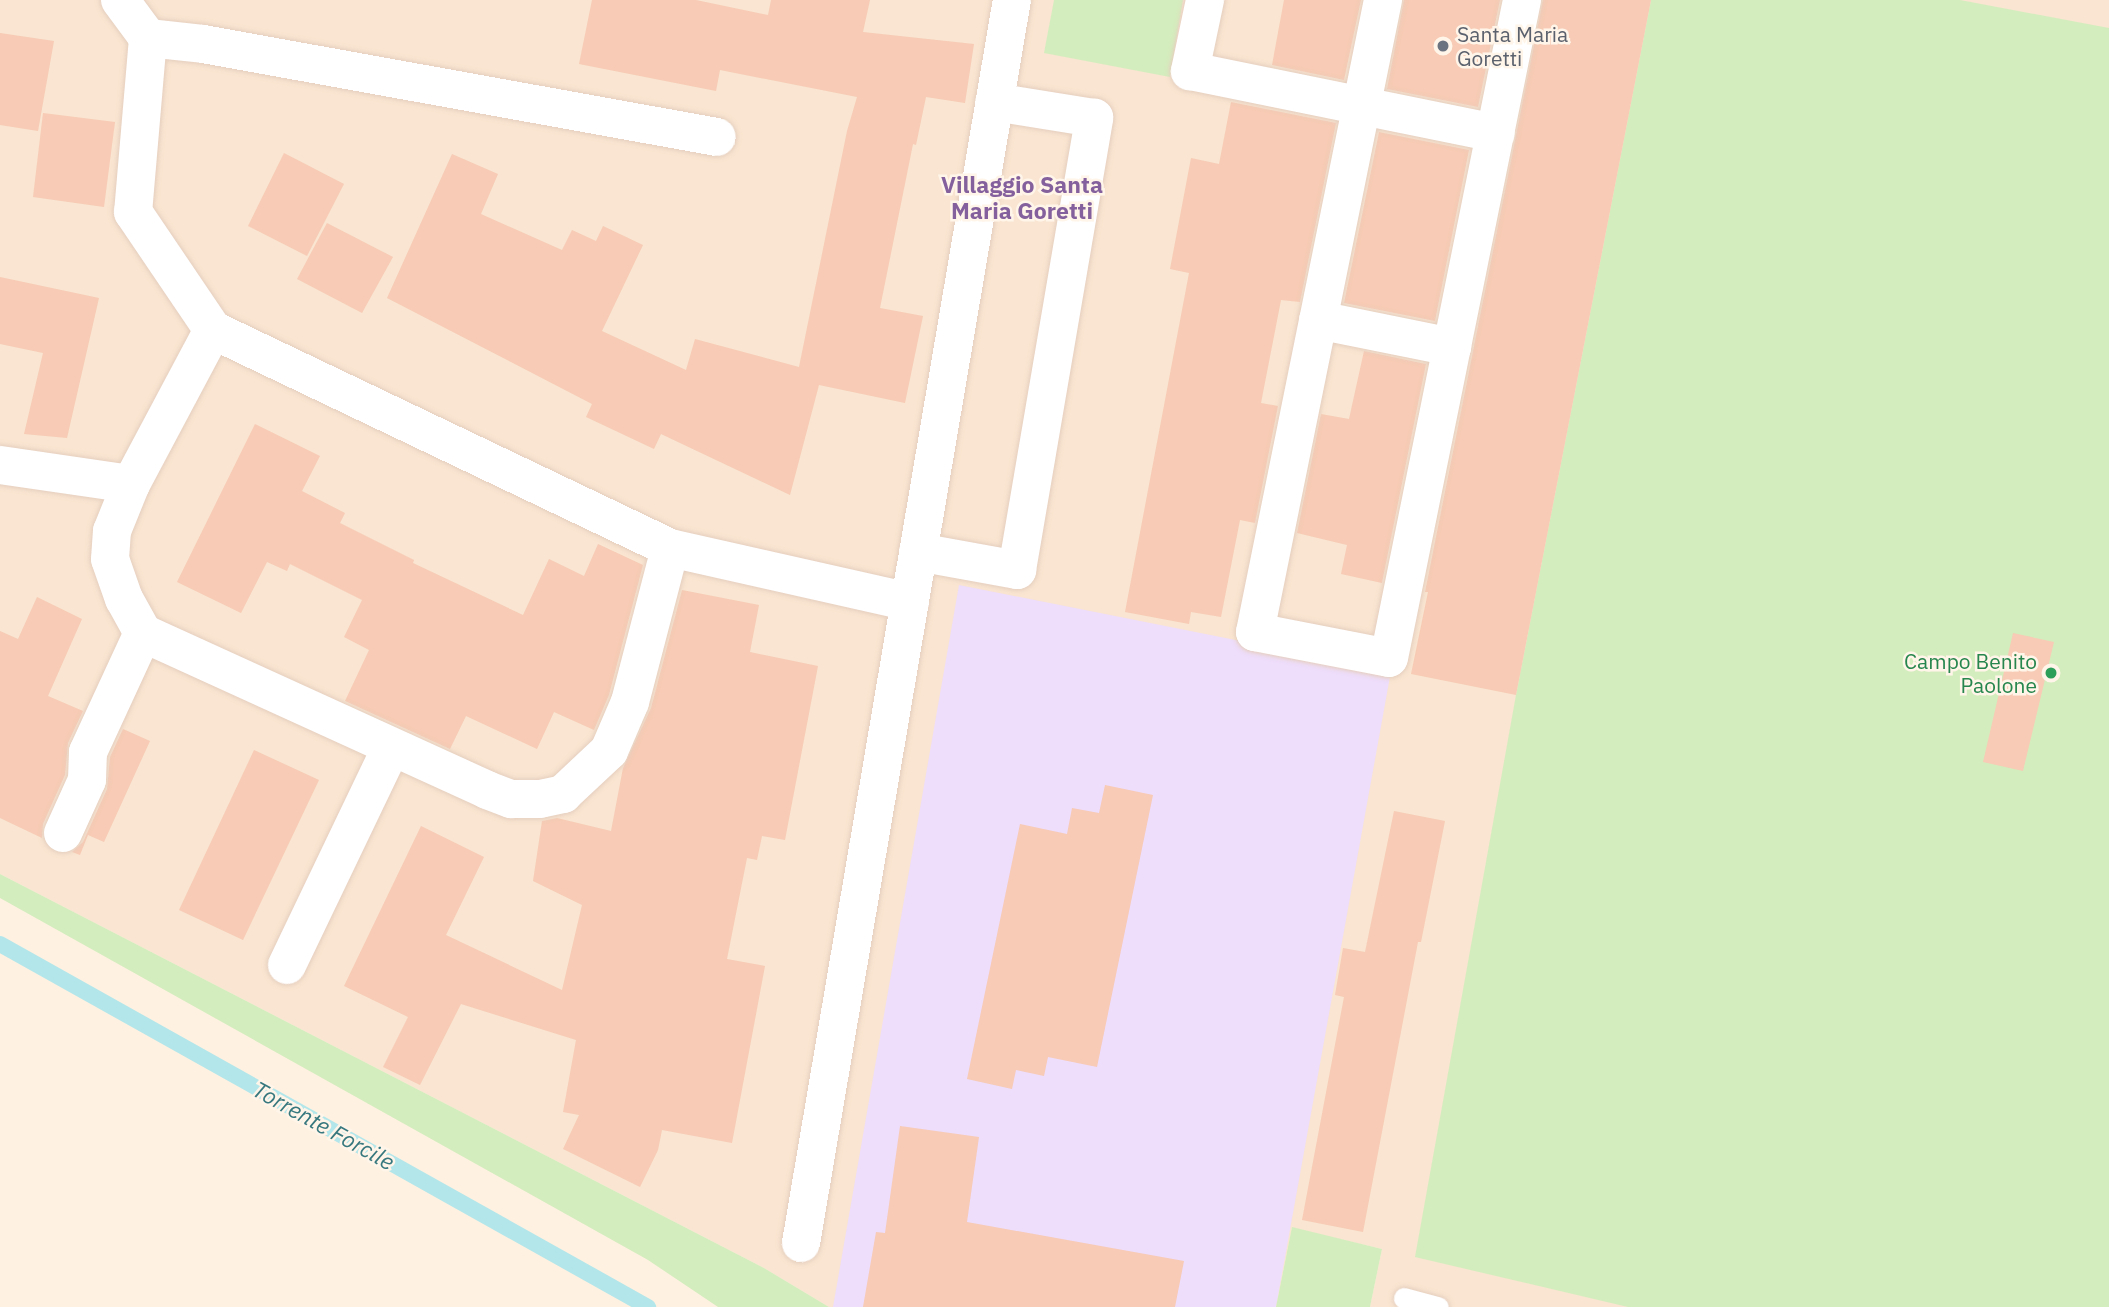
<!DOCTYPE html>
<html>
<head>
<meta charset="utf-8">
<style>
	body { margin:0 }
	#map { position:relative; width:2109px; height:1307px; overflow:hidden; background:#fef1e1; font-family:"IBM Plex Sans",sans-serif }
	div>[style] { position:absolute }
	.residential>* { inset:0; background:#f9e5d1 }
	.education>* { inset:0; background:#eeddfb }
	.green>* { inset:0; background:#d4edbe }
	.stream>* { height:16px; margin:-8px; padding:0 8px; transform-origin:8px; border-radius:8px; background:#b3e6ea }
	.building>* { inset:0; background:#f7cbb5 }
	.roads { filter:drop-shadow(0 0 2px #e5cebe) drop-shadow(0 0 2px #e5cebe) }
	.lane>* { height:21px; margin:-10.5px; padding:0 10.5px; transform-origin:10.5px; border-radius:10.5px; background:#fff }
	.street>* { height:38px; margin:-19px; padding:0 19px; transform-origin:19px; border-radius:19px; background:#fff }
	.dots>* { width:19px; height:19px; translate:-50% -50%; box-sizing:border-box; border:4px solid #fff5e9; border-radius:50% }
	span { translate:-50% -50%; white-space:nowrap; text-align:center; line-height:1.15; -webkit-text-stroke:5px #fff5e9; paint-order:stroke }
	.worship-label { font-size:21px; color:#5b616d }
	.left { translate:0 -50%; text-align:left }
	.leisure-label { font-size:21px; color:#27864d }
	.right { translate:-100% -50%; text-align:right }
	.neighbourhood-label { font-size:23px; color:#84609c; font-weight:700 }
	.water-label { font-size:23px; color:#37787f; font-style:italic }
</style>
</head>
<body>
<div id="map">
	<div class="residential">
		<div style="clip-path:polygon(0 0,2109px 0,2109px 1307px,1370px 1307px,1382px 1249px,1292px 1228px,1276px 1307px,829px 1307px,764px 1268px,0 874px)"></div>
	</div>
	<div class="education">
		<div style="clip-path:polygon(959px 585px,1391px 671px,1276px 1307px,833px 1307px)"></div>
	</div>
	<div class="green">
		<div style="clip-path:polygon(1054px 0,1183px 0,1170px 77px,1044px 53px)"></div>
		<div style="clip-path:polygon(1651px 0,1960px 0,2109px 28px,2109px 1307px,1628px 1307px,1415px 1257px,1516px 695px)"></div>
		<div style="clip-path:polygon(0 874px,764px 1268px,829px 1307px,718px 1307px,648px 1260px,0 898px)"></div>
		<div style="clip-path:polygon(1292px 1227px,1382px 1249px,1370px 1307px,1276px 1307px)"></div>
	</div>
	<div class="stream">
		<div style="left:0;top:944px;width:743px;rotate:29.26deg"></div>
	</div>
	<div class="building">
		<div style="clip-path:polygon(592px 0,696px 0,768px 15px,771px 0,870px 0,863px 32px,974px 44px,965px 103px,926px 97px,916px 145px,913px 144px,880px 308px,923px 316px,905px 403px,819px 385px,790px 495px,661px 434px,654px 449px,586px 417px,592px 404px,387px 298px,452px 154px,498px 174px,481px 214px,562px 250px,572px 230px,596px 241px,603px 226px,643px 245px,602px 331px,686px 370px,695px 339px,799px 367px,847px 131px,857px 97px,720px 70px,716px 91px,579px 64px)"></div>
		<div style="clip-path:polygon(1284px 0,1361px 0,1344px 80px,1272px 65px)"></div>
		<div style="clip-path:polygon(1404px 0,1500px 0,1478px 107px,1387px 89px)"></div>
		<div style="clip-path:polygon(1543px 0,1651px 0,1516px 695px,1411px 674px,1428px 592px,1425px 592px)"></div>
		<div style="clip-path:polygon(0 33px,54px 41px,38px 131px,0 125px)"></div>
		<div style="clip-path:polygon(1231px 102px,1336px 123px,1300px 302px,1281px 300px,1261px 403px,1278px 406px,1255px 523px,1240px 520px,1221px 617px,1191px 612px,1189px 624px,1125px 612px,1189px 273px,1170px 269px,1191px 158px,1219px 164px)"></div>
		<div style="clip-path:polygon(43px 113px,115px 122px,104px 207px,33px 197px)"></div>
		<div style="clip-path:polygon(1379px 132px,1469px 150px,1435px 321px,1344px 303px)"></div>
		<div style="clip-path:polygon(284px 153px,344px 184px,307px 256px,248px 226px)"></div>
		<div style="clip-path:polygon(327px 223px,393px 257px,362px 313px,297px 279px)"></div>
		<div style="clip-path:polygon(0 277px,99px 298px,67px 438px,24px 434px,43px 353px,0 344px)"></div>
		<div style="clip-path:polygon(1364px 351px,1426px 364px,1382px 583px,1341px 574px,1347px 545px,1297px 533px,1321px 414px,1349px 419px)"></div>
		<div style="clip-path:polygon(255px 424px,320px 456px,302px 491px,345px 513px,340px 523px,414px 560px,413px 563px,523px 615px,549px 559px,584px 576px,598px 544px,643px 565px,609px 695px,594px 730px,554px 712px,537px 749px,466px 716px,450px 749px,345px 701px,369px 650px,344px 637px,362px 600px,290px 564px,287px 571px,267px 562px,241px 613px,177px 582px)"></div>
		<div style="clip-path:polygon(682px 590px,759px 605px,750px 652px,818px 666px,785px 840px,762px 836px,757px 860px,747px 858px,727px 959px,765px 966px,732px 1143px,662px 1130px,658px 1150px,640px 1187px,563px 1149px,579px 1115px,563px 1112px,576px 1040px,461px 1004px,420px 1085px,383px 1067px,408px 1017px,344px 986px,421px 826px,484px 857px,446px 935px,562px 990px,582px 905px,533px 881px,542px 821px,557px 818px,611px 831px,623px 768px,651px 708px)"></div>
		<div style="clip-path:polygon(37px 597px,82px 619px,48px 696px,83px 711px,68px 743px,65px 775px,43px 824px,42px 838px,0 818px,0 631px,18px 639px)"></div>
		<div style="clip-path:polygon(2013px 633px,2054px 642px,2023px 771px,1983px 762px)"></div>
		<div style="clip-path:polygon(123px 729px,150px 741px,104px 842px,88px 835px,80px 855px,72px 852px,83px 842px,107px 789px,110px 757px)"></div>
		<div style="clip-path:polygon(254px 750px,319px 780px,243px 940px,179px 910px)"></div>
		<div style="clip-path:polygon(1105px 785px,1153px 795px,1097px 1067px,1048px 1057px,1044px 1076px,1016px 1070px,1012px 1089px,967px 1079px,1020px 824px,1067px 834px,1072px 808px,1099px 813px)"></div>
		<div style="clip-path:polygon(1394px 811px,1445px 821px,1421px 942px,1418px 942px,1363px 1232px,1302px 1220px,1344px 997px,1335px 995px,1343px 948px,1365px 952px)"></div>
		<div style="clip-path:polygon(900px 1126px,979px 1137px,967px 1222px,1184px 1261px,1175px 1307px,863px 1307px,876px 1232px,885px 1233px)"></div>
	</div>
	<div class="roads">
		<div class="lane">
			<div style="left:1404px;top:1298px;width:35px;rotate:15deg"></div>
		</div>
		<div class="street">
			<div style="left:120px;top:0;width:47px;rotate:53.6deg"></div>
			<div style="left:148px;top:38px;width:175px;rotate:94.9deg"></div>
			<div style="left:133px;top:212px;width:143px;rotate:55.9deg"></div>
			<div style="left:213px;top:330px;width:506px;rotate:25.5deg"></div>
			<div style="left:670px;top:548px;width:246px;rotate:12.7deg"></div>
			<div style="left:1205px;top:0;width:73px;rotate:101.9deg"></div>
			<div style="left:1190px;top:71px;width:312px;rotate:11.5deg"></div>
			<div style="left:1383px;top:0;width:645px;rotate:101.45deg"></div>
			<div style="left:1255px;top:632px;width:136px;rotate:11deg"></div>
			<div style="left:1389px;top:658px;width:671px;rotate:-78.57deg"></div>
			<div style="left:148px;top:38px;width:55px;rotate:6.2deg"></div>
			<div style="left:203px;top:44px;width:522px;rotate:10.26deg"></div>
			<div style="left:1318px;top:320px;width:137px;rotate:11.4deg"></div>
			<div style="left:0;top:465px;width:132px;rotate:8.3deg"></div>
			<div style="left:131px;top:484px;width:174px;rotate:-62deg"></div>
			<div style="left:918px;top:552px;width:101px;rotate:10.3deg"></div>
			<div style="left:1017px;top:570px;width:459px;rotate:-80.3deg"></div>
			<div style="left:1094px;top:118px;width:101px;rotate:-170.9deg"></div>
			<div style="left:143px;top:633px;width:378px;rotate:24.5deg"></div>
			<div style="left:487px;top:790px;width:26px;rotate:21deg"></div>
			<div style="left:511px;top:799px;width:29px"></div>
			<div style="left:540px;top:799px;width:24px;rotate:-12deg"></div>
			<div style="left:563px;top:794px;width:63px;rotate:-43.1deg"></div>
			<div style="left:609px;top:751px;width:53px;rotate:-66.8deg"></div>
			<div style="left:630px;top:702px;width:159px;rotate:-75.4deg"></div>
			<div style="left:63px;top:833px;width:58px;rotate:-65.6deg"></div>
			<div style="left:87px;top:780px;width:28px;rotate:-88deg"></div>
			<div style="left:88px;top:752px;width:131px;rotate:-65.2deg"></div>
			<div style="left:143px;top:633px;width:39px;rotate:-119deg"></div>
			<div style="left:124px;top:599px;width:42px;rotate:-109.3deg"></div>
			<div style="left:110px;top:559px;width:28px;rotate:-86deg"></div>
			<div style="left:112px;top:531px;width:51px;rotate:-68deg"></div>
			<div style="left:287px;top:965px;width:241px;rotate:-64.4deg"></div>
			<div style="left:801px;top:1243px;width:1261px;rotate:-80.37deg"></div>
		</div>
	</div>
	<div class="dots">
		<div style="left:1443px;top:46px;background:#6b7280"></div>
		<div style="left:2051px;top:673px;background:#2e9e5b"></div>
	</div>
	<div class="worship-label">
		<span class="left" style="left:1457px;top:46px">Santa Maria<br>Goretti</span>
	</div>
	<div class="leisure-label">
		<span class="right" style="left:2037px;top:673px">Campo Benito<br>Paolone</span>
	</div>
	<div class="neighbourhood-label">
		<span style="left:1022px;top:197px">Villaggio Santa<br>Maria Goretti</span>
	</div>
	<div class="water-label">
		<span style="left:324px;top:1125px;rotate:29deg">Torrente Forcile</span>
	</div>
</div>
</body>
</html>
